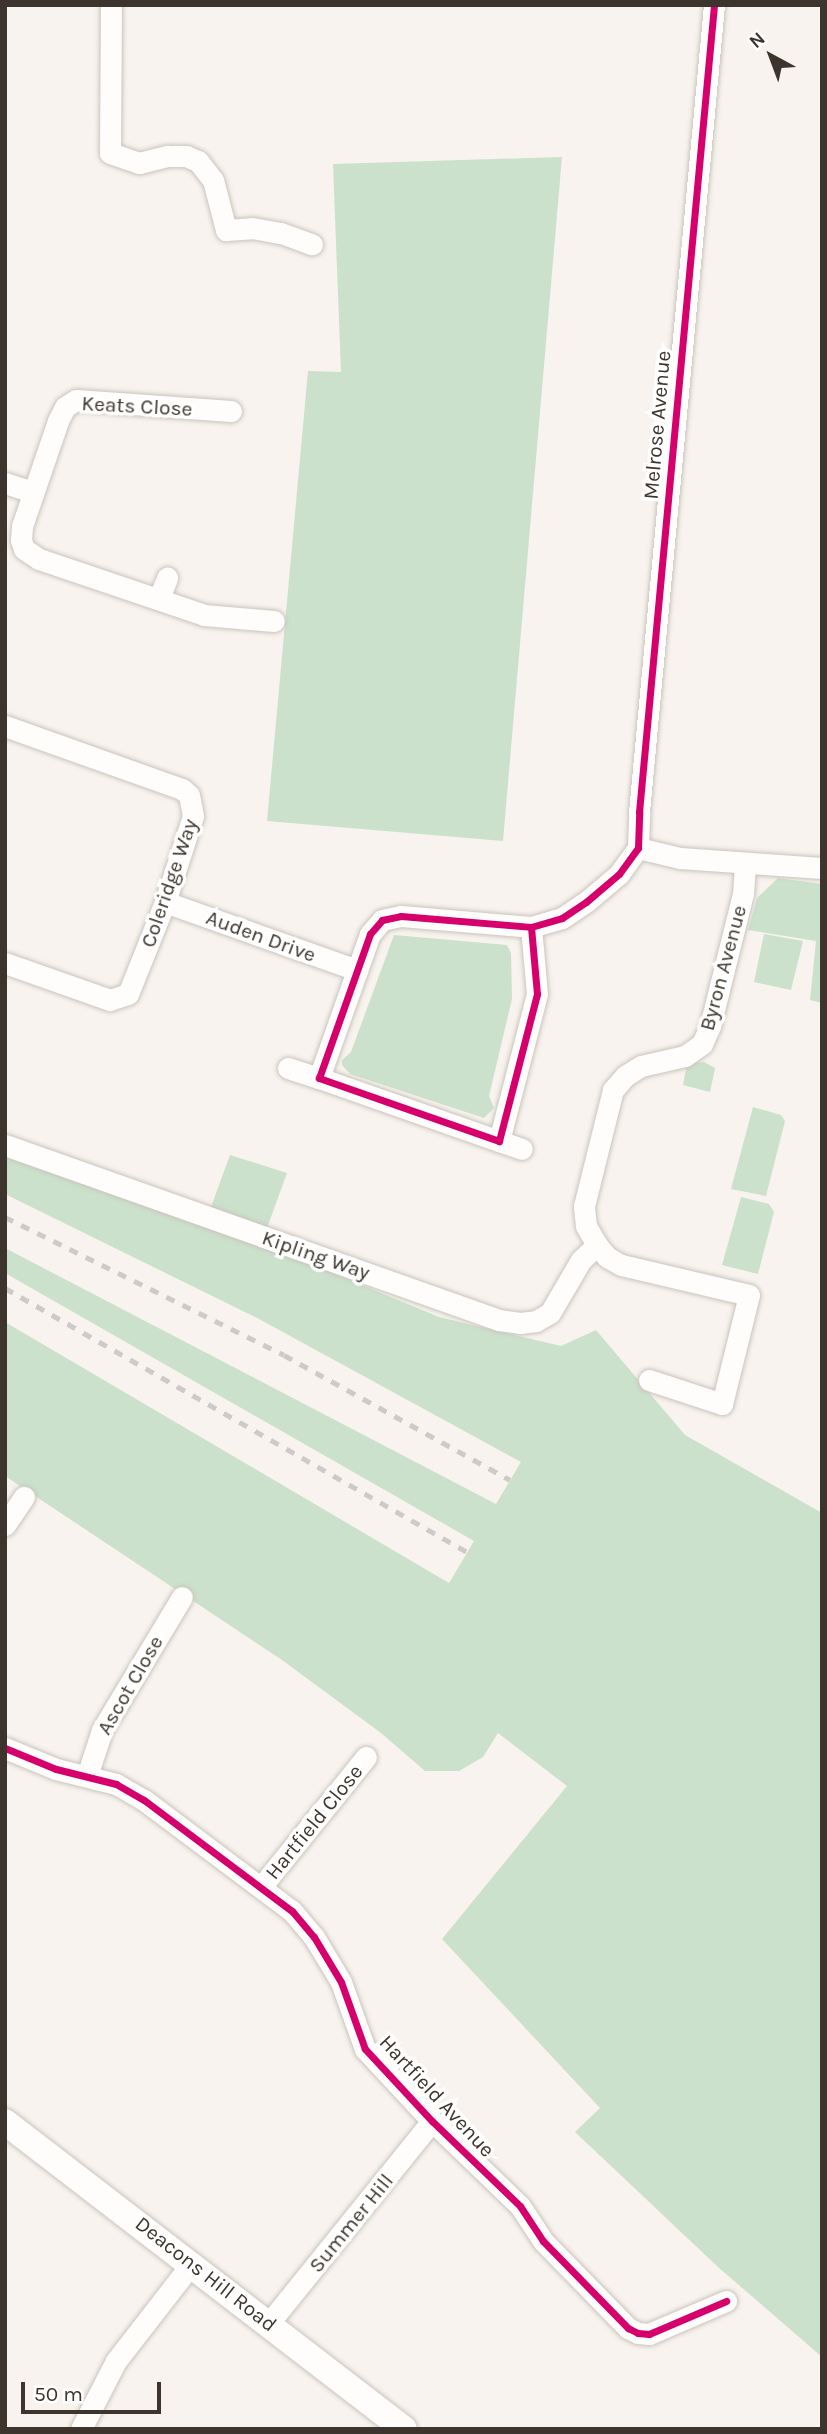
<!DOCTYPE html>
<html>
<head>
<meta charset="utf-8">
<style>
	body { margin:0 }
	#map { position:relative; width:827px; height:2434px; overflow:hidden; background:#f8f3ee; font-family:Karla,sans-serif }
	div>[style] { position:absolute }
	.green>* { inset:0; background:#cbe1cb }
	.roads { filter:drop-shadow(0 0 2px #cac4be) drop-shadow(0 0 2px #cac4be) }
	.minor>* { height:21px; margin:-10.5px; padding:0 10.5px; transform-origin:10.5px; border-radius:10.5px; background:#fefdfc }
	.tertiary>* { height:26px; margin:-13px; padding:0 13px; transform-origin:13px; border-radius:13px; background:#fefdfc }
	.rail>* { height:5px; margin-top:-2.5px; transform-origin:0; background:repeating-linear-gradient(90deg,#cdcac9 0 9px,transparent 0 18px) }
	.cycleway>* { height:7px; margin:-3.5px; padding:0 3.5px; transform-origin:3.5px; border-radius:3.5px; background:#d6006c }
	span { translate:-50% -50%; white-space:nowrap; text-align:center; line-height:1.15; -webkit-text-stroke:7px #fff; paint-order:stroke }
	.street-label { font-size:21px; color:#3d352d }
	.frame { position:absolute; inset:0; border:7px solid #3d352d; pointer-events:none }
	.north { position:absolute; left:736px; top:21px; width:70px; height:70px; -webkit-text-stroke:5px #fff; paint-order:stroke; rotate:319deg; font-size:19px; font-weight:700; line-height:28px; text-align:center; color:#3d352d }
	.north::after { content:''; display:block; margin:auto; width:24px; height:32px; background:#3d352d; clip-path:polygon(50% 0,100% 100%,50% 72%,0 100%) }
	.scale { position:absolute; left:21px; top:2382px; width:140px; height:32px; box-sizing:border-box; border:4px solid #3d352d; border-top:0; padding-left:9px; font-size:21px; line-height:24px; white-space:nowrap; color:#3d352d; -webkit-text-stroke:5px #fff; paint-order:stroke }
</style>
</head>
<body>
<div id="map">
	<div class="green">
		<div style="clip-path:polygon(562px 157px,503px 841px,267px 821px,308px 371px,341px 372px,333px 164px)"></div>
		<div style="clip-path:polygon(778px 878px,822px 884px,822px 1003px,810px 1000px,816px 941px,748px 930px,757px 898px)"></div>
		<div style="clip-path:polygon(764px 934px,803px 941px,791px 990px,754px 982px)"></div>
		<div style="clip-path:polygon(394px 935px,507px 945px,511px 953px,512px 999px,489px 1096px,494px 1108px,484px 1118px,350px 1074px,342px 1065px,342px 1060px,351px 1052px)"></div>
		<div style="clip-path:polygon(704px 1062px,715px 1068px,710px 1092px,683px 1085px,687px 1064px)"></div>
		<div style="clip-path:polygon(753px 1107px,781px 1115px,785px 1121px,766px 1196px,731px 1189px)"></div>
		<div style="clip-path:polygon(230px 1155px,287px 1173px,267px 1228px,211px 1207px)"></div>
		<div style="clip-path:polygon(5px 1156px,268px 1246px,439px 1317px,561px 1346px,596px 1330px,685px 1435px,822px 1513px,822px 2357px,718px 2267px,575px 2132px,600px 2108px,442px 1939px,567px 1786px,498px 1733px,483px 1757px,459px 1771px,425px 1771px,381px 1733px,282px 1660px,5px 1476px,5px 1322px,449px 1583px,474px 1541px,5px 1273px,5px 1248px,496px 1504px,521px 1462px,259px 1319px,5px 1194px)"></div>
		<div style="clip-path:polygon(741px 1197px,769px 1204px,774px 1212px,758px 1274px,722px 1265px)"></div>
	</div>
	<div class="roads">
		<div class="minor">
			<div style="left:111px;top:5px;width:148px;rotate:90.4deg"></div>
			<div style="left:110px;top:153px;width:31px;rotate:19deg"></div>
			<div style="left:139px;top:163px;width:30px;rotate:-14deg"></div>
			<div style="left:168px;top:156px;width:18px"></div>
			<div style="left:186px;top:156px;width:13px;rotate:23deg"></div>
			<div style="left:198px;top:161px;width:24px;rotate:52deg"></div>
			<div style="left:213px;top:180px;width:52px;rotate:75.4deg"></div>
			<div style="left:226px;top:230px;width:26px;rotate:-4deg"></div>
			<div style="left:252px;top:228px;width:29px;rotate:10deg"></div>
			<div style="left:281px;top:233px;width:33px;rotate:20deg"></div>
			<div style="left:231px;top:411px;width:155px;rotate:-175.9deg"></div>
			<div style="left:76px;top:400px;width:13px;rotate:148deg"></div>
			<div style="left:65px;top:407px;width:16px;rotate:117deg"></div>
			<div style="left:58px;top:421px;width:111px;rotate:108.9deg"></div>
			<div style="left:22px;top:526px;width:14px;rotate:94deg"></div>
			<div style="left:21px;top:540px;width:9px;rotate:72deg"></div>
			<div style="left:24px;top:549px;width:18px;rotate:34deg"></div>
			<div style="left:39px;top:559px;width:174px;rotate:18.7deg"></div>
			<div style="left:204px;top:615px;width:70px;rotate:4.9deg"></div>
			<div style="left:5px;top:483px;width:29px;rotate:18deg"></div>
			<div style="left:159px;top:598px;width:22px;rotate:-68deg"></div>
			<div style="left:5px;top:726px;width:188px;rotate:19.6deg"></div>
			<div style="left:182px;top:789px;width:9px;rotate:41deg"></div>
			<div style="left:189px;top:795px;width:21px;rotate:79deg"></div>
			<div style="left:193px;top:816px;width:90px;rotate:108deg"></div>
			<div style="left:165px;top:902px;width:99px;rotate:111.9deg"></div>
			<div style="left:128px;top:994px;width:19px;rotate:162deg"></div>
			<div style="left:110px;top:1000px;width:111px;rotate:-160.6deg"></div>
			<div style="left:638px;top:848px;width:43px;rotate:13.4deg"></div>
			<div style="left:680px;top:858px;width:142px;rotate:4deg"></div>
			<div style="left:165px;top:902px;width:204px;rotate:19.5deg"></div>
			<div style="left:531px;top:927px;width:67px;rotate:84.9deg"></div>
			<div style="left:537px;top:994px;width:152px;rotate:104.5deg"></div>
			<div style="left:499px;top:1141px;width:191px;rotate:-160.7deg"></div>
			<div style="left:319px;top:1078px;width:153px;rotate:-70.5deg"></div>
			<div style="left:370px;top:934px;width:18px;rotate:-49deg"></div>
			<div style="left:382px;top:920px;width:19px;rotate:-12deg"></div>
			<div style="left:401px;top:916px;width:130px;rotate:4.8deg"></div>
			<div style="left:531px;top:927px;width:32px;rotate:-16deg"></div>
			<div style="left:562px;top:918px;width:29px;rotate:-34deg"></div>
			<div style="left:586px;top:902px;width:43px;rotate:-40.3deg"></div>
			<div style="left:619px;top:874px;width:32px;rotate:-54deg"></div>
			<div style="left:638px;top:848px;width:36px;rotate:-88deg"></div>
			<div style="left:639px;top:812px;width:810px;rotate:-84.69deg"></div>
			<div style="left:288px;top:1068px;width:33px;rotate:18deg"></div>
			<div style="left:499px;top:1141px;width:24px;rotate:19deg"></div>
			<div style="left:5px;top:1145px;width:524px;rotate:19.51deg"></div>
			<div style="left:499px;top:1320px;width:21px;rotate:8deg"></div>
			<div style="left:520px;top:1323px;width:16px;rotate:-7deg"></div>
			<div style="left:536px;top:1321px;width:16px;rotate:-30deg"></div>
			<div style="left:550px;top:1313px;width:61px;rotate:-59.7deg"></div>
			<div style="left:581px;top:1260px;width:22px;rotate:-43deg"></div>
			<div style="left:649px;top:1380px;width:77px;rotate:18.2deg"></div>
			<div style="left:722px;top:1404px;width:112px;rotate:-76.1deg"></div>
			<div style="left:749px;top:1295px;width:131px;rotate:-166.8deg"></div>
			<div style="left:621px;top:1265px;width:16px;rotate:-150deg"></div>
			<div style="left:607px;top:1257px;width:16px;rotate:-130deg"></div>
			<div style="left:597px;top:1245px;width:22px;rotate:-120deg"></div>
			<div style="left:586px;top:1226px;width:20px;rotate:-96deg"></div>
			<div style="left:584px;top:1206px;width:120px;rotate:-76deg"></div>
			<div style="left:613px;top:1090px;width:18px;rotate:-49deg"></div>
			<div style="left:625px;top:1076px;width:19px;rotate:-32deg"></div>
			<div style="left:641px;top:1066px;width:45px;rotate:-12.8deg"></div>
			<div style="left:685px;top:1056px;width:21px;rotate:-35deg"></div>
			<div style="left:702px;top:1044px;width:20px;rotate:-66deg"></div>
			<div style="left:710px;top:1026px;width:136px;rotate:-76deg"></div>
			<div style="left:743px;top:894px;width:31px;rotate:-86deg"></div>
			<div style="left:5px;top:1525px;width:34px;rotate:-56deg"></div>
			<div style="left:5px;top:1748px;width:55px;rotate:22.4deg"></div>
			<div style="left:56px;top:1769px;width:62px;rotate:14deg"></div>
			<div style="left:116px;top:1784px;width:32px;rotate:30deg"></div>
			<div style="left:144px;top:1800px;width:185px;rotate:36.9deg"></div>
			<div style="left:292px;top:1911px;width:34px;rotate:50deg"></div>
			<div style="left:314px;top:1937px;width:52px;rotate:59deg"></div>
			<div style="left:341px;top:1982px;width:71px;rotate:70.3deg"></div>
			<div style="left:365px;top:2049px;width:98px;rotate:47.1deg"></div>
			<div style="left:432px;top:2121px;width:122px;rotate:44deg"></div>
			<div style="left:520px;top:2206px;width:42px;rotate:56.7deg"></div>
			<div style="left:543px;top:2241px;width:122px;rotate:45.7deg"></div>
			<div style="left:628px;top:2328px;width:11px;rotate:27deg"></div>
			<div style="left:638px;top:2333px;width:11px;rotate:5deg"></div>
			<div style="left:649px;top:2334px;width:84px;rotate:-23.2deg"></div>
			<div style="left:87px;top:1776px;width:48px;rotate:-71.9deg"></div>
			<div style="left:102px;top:1730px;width:155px;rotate:-59deg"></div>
			<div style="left:261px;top:1887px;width:167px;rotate:-51.1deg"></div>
			<div style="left:269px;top:2323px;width:260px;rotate:-51.1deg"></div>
			<div style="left:81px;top:2429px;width:76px;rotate:-62.8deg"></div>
			<div style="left:116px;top:2361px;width:124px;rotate:-52.2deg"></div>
		</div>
		<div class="tertiary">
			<div style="left:5px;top:2122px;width:503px;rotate:37.58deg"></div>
		</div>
	</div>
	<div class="rail">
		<div style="left:5px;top:1217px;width:311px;rotate:26.3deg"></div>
		<div style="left:284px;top:1355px;width:258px;rotate:28.9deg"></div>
		<div style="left:5px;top:1288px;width:532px;rotate:29.74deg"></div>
	</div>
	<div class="cycleway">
		<div style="left:531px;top:927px;width:67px;rotate:84.9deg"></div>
		<div style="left:537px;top:994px;width:152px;rotate:104.5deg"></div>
		<div style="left:499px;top:1141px;width:191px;rotate:-160.7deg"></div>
		<div style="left:319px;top:1078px;width:153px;rotate:-70.5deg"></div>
		<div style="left:370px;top:934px;width:18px;rotate:-49deg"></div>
		<div style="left:382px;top:920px;width:19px;rotate:-12deg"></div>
		<div style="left:401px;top:916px;width:130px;rotate:4.8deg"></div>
		<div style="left:531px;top:927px;width:32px;rotate:-16deg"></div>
		<div style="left:562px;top:918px;width:29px;rotate:-34deg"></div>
		<div style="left:586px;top:902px;width:43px;rotate:-40.3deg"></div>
		<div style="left:619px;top:874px;width:32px;rotate:-54deg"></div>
		<div style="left:638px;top:848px;width:36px;rotate:-88deg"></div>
		<div style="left:639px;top:812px;width:810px;rotate:-84.69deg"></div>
		<div style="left:5px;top:1748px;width:55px;rotate:22.4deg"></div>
		<div style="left:56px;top:1769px;width:62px;rotate:14deg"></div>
		<div style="left:116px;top:1784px;width:32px;rotate:30deg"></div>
		<div style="left:144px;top:1800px;width:185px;rotate:36.9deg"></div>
		<div style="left:292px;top:1911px;width:34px;rotate:50deg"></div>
		<div style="left:314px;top:1937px;width:52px;rotate:59deg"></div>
		<div style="left:341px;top:1982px;width:71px;rotate:70.3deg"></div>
		<div style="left:365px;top:2049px;width:98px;rotate:47.1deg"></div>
		<div style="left:432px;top:2121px;width:122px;rotate:44deg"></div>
		<div style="left:520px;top:2206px;width:42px;rotate:56.7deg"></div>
		<div style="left:543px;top:2241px;width:122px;rotate:45.7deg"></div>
		<div style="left:628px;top:2328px;width:11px;rotate:27deg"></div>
		<div style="left:638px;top:2333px;width:11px;rotate:5deg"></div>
		<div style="left:649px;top:2334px;width:84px;rotate:-23.2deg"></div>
	</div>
	<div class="street-label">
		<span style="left:137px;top:406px;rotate:3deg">Keats Close</span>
		<span style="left:657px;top:425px;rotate:-85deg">Melrose Avenue</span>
		<span style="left:169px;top:883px;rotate:-71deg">Coleridge Way</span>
		<span style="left:261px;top:936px;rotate:20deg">Auden Drive</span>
		<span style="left:723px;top:968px;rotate:-75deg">Byron Avenue</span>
		<span style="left:316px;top:1255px;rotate:19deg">Kipling Way</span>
		<span style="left:130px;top:1685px;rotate:-60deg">Ascot Close</span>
		<span style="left:314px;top:1822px;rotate:-51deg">Hartfield Close</span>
		<span style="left:437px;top:2096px;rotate:47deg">Hartfield Avenue</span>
		<span style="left:351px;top:2223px;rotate:-51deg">Summer Hill</span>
		<span style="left:206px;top:2274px;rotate:38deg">Deacons Hill Road</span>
	</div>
	<div class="frame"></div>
	<div class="north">N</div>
	<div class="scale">50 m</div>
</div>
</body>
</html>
